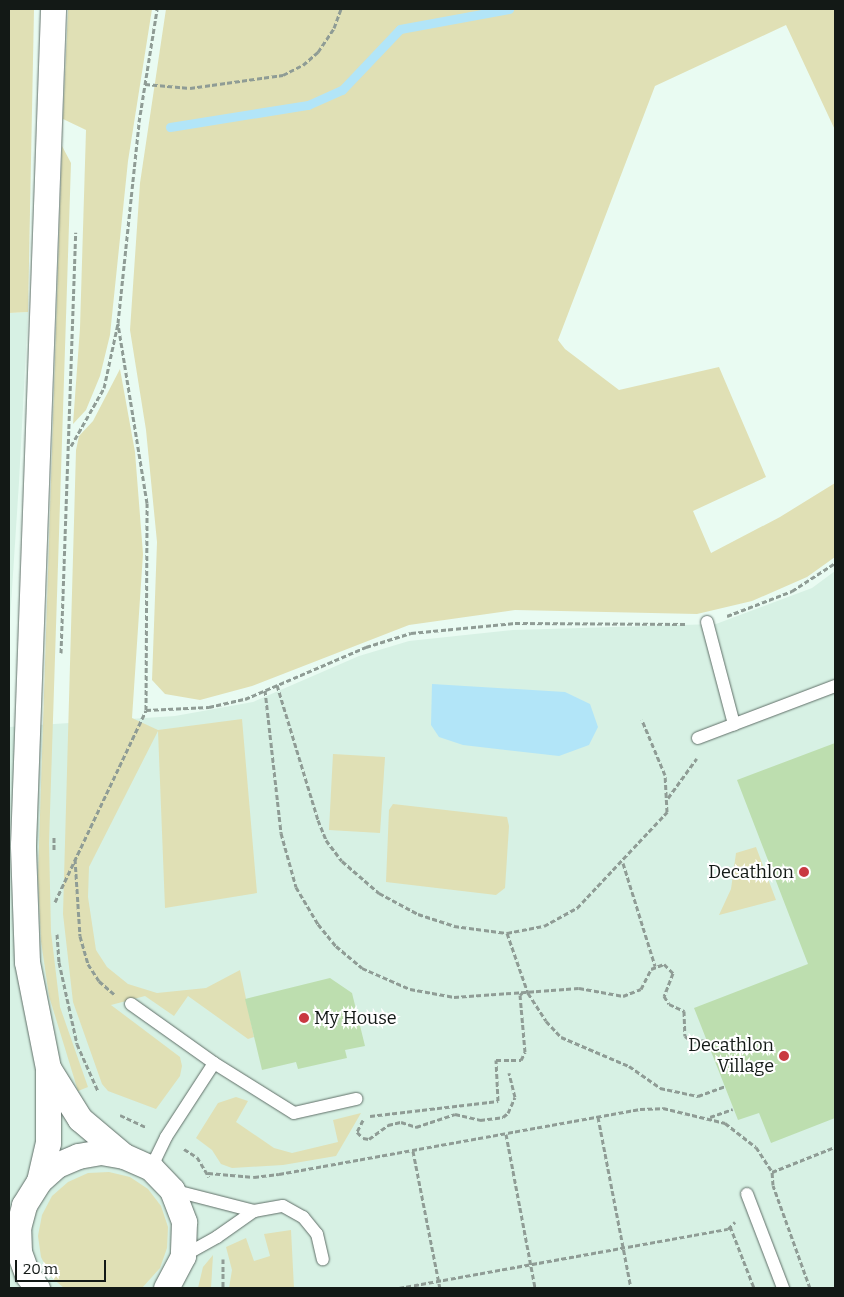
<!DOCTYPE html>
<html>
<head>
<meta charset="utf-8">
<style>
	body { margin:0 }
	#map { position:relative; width:844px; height:1297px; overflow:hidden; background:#e9fbf2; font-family:Bitter,serif }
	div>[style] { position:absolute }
	.built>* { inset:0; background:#d7f1e4 }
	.green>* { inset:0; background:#e0e0b5 }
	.water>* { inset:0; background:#b2e5f8 }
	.stream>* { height:9px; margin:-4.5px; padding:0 4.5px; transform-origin:4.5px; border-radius:4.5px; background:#b2e5f8 }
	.building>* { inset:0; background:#bddeaf }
	.path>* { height:3px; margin-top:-1.5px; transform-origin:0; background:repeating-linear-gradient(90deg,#8f9c95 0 5px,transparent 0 7.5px) }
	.roads { filter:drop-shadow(0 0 1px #5f6e67) drop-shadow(0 0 1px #5f6e67) }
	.lane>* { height:12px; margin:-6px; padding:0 6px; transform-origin:6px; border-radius:6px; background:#fff }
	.street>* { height:25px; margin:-12.5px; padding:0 12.5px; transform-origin:12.5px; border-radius:12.5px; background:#fff }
	.dots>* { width:14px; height:14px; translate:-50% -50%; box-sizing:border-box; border:2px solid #fff; border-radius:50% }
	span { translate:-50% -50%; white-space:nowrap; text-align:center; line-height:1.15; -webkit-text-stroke:4px #fff; paint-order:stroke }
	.poi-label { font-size:18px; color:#131916 }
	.right { translate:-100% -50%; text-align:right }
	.left { translate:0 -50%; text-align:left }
	.frame { position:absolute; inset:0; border:10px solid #131916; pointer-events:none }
	.scale { position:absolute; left:15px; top:1260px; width:91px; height:22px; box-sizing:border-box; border:2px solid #131916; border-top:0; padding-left:6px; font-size:15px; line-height:18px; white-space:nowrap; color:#131916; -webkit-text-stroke:4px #fff; paint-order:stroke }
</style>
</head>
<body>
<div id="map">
	<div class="built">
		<div style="clip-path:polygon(28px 312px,19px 482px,9px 636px,9px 313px)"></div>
		<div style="clip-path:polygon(835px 571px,835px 1288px,9px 1288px,9px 727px,175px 716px,253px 702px,359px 656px,409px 641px,513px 630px,716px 624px,812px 588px)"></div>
	</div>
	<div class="green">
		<div style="clip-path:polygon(9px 9px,34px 9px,28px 312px,9px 313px)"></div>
		<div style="clip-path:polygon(68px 9px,152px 9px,128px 161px,110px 335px,100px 376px,86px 410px,73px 424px,80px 328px,86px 130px,63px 119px)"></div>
		<div style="clip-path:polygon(166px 9px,835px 9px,835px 130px,786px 25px,655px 86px,558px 340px,565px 349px,619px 390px,719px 367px,766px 477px,693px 511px,711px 553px,780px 517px,835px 483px,835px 557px,807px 577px,752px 601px,697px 614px,515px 610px,409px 625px,252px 686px,200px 700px,165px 694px,152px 680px,157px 542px,146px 430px,130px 330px,140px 183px)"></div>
		<div style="clip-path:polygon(62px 146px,71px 163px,49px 843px,51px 932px,60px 1007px,88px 1087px,78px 1091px,49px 996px,41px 941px,38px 876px)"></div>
		<div style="clip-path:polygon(120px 369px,135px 452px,143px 554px,132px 718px,158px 730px,242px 719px,257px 893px,165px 908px,158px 731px,89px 867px,88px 897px,96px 950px,107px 967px,128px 984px,157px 993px,206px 988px,240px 970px,254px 1037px,248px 1039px,188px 996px,174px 1016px,145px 996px,111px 1005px,180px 1057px,182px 1066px,180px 1076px,156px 1109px,108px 1091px,102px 1084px,73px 1002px,63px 914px,76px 450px,79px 436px,93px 421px)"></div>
		<div style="clip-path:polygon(333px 754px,385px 757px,380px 833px,329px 830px)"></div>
		<div style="clip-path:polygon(393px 804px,507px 817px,509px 826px,505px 888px,496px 895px,386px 882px,389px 810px)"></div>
		<div style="clip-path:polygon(756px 847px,776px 900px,719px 915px,731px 889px,736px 853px)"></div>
		<div style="clip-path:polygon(236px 1097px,248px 1101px,236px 1122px,274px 1148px,292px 1153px,338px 1142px,333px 1120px,361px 1113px,336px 1156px,283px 1165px,232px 1168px,221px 1164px,212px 1150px,196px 1138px,218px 1103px)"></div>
		<div style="clip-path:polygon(109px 1172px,130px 1177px,148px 1189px,161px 1206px,168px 1227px,167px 1248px,160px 1268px,142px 1288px,64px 1288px,51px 1277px,41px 1257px,38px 1236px,42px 1215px,52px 1196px,68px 1182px,88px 1173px)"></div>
		<div style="clip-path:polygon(291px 1230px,294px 1288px,229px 1288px,232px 1270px,226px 1247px,246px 1238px,254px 1261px,270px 1256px,264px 1234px)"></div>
		<div style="clip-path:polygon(213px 1255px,211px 1288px,198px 1288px,203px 1267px)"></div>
	</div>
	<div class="water">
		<div style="clip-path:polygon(432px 684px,565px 692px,590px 704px,598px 727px,589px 745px,559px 756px,463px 745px,439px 737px,431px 725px)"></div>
	</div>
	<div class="stream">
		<div style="left:170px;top:127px;width:140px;rotate:-9.1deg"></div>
		<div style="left:308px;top:105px;width:37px;rotate:-24deg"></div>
		<div style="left:342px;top:90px;width:84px;rotate:-46.4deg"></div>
		<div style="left:400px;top:29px;width:111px;rotate:-10.4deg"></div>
	</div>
	<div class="building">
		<div style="clip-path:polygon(835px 743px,835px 1118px,771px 1143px,759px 1113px,738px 1120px,694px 1008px,808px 964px,737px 780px)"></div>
		<div style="clip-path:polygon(330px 978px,352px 993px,365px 1046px,345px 1050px,347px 1058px,298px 1069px,296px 1062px,262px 1070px,245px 999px)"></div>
	</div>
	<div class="path">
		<div style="left:145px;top:84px;width:45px;rotate:5.1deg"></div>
		<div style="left:190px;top:88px;width:94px;rotate:-8deg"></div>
		<div style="left:283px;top:75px;width:22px;rotate:-27deg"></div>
		<div style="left:303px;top:65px;width:20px;rotate:-41deg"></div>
		<div style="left:318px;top:52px;width:29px;rotate:-56deg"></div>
		<div style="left:334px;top:28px;width:20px;rotate:-70deg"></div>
		<div style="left:71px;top:446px;width:67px;rotate:-60.4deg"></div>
		<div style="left:104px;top:388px;width:66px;rotate:-77.8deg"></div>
		<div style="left:118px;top:323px;width:202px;rotate:-84deg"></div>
		<div style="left:139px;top:122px;width:114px;rotate:-80.9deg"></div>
		<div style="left:727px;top:616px;width:70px;rotate:-21deg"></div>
		<div style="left:792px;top:591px;width:51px;rotate:-33.1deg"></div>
		<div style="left:61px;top:653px;width:421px;rotate:-88deg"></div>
		<div style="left:277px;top:685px;width:141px;rotate:73.1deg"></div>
		<div style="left:318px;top:820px;width:22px;rotate:68deg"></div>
		<div style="left:326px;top:840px;width:26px;rotate:53deg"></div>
		<div style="left:342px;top:861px;width:49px;rotate:40.9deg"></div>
		<div style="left:379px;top:893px;width:44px;rotate:28.3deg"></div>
		<div style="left:418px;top:914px;width:38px;rotate:18deg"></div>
		<div style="left:454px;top:926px;width:53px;rotate:7.5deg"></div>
		<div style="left:507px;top:933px;width:38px;rotate:-11deg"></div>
		<div style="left:544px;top:926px;width:38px;rotate:-29deg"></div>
		<div style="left:577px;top:908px;width:132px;rotate:-46.8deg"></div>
		<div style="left:667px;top:812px;width:37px;rotate:-93deg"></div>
		<div style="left:665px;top:775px;width:60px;rotate:-112.7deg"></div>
		<div style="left:265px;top:690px;width:144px;rotate:83.6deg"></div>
		<div style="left:281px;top:833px;width:56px;rotate:74.5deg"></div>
		<div style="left:296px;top:887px;width:43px;rotate:59.3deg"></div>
		<div style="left:318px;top:924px;width:28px;rotate:51deg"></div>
		<div style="left:336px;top:946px;width:34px;rotate:40deg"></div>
		<div style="left:362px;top:968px;width:52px;rotate:23.6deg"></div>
		<div style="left:410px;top:989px;width:45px;rotate:10.3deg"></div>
		<div style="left:454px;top:997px;width:125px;rotate:-4.1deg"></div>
		<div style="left:579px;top:988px;width:45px;rotate:10.3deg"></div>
		<div style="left:623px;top:996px;width:19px;rotate:-21deg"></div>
		<div style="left:641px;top:989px;width:22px;rotate:-63deg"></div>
		<div style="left:651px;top:969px;width:14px;rotate:-21deg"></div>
		<div style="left:664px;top:964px;width:13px;rotate:45deg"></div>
		<div style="left:673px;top:973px;width:25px;rotate:111deg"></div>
		<div style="left:664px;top:996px;width:9px;rotate:58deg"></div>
		<div style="left:669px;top:1004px;width:17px;rotate:25deg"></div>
		<div style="left:684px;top:1011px;width:25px;rotate:88deg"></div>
		<div style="left:685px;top:1036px;width:10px;rotate:37deg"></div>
		<div style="left:693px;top:1042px;width:13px;rotate:-9deg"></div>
		<div style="left:146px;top:710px;width:63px;rotate:-2.7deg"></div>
		<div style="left:209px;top:707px;width:37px;rotate:-13deg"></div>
		<div style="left:245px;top:699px;width:132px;rotate:-23.3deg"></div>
		<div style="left:366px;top:647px;width:47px;rotate:-17.3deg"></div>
		<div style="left:411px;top:633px;width:104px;rotate:-5.5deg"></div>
		<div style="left:515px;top:623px;width:172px;rotate:0.3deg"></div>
		<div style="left:668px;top:798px;width:49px;rotate:-54.1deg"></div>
		<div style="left:54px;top:850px;width:14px;rotate:-90deg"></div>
		<div style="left:75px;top:859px;width:77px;rotate:86.3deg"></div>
		<div style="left:80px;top:936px;width:29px;rotate:74deg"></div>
		<div style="left:88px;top:964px;width:20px;rotate:57deg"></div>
		<div style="left:99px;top:981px;width:20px;rotate:41deg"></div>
		<div style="left:623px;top:863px;width:108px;rotate:72.7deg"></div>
		<div style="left:55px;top:902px;width:212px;rotate:-64.6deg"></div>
		<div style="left:146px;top:710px;width:207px;rotate:-89.7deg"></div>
		<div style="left:147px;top:503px;width:182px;rotate:-99.2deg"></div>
		<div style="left:507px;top:933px;width:64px;rotate:70.7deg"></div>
		<div style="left:528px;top:993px;width:33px;rotate:57deg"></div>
		<div style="left:546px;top:1021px;width:22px;rotate:47deg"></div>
		<div style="left:561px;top:1037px;width:74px;rotate:23.1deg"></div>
		<div style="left:629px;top:1066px;width:38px;rotate:35deg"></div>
		<div style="left:660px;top:1088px;width:39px;rotate:12deg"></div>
		<div style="left:698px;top:1096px;width:29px;rotate:-20deg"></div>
		<div style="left:57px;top:934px;width:28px;rotate:86deg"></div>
		<div style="left:59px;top:962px;width:84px;rotate:77.6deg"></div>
		<div style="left:77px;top:1044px;width:51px;rotate:65.9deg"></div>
		<div style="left:120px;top:1115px;width:29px;rotate:25deg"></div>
		<div style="left:370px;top:1116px;width:129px;rotate:-6.7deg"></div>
		<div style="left:498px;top:1101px;width:41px;rotate:-92.8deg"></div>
		<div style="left:496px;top:1060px;width:25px"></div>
		<div style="left:521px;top:1060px;width:9px;rotate:-63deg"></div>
		<div style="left:525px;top:1052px;width:57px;rotate:-95deg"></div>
		<div style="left:520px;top:995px;width:3px;rotate:-45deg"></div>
		<div style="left:598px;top:1117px;width:174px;rotate:79.1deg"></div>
		<div style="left:710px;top:1117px;width:24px;rotate:-19deg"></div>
		<div style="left:363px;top:1120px;width:13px;rotate:117deg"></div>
		<div style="left:357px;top:1132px;width:8px;rotate:45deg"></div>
		<div style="left:363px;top:1138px;width:6px;rotate:9deg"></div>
		<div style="left:369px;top:1139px;width:24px;rotate:-36deg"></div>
		<div style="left:388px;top:1125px;width:13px;rotate:-13deg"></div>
		<div style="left:401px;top:1122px;width:16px;rotate:18deg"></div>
		<div style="left:416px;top:1127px;width:41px;rotate:-18.4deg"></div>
		<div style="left:455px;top:1114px;width:26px;rotate:13deg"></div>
		<div style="left:480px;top:1120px;width:23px;rotate:-7deg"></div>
		<div style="left:503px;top:1117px;width:6px;rotate:-39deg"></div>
		<div style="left:508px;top:1113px;width:17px;rotate:-66deg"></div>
		<div style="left:515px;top:1097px;width:25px;rotate:-104deg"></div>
		<div style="left:506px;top:1134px;width:157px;rotate:79.3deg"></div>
		<div style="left:184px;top:1149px;width:15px;rotate:32deg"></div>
		<div style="left:197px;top:1157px;width:23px;rotate:59deg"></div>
		<div style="left:413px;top:1151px;width:140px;rotate:78.9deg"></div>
		<div style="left:208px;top:1173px;width:46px;rotate:5deg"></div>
		<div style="left:254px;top:1177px;width:25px;rotate:-7deg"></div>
		<div style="left:279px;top:1174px;width:367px;rotate:-10.2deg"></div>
		<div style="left:640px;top:1109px;width:23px;rotate:-2deg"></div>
		<div style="left:663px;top:1108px;width:64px;rotate:13.6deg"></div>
		<div style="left:725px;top:1123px;width:39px;rotate:38deg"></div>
		<div style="left:756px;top:1147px;width:30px;rotate:57deg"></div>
		<div style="left:730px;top:1226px;width:66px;rotate:68.8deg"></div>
		<div style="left:223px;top:1259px;width:29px;rotate:90deg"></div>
		<div style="left:399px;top:1288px;width:334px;rotate:-10.2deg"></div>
		<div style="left:728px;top:1229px;width:10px;rotate:-45deg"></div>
		<div style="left:810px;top:1288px;width:109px;rotate:-109.8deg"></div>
		<div style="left:773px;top:1185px;width:13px;rotate:-94deg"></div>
		<div style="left:772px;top:1172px;width:68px;rotate:-21.6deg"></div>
	</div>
	<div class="roads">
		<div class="lane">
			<div style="left:707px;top:622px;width:106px;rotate:75.2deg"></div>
			<div style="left:698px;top:738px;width:147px;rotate:-20.8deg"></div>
			<div style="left:131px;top:1004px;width:102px;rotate:35.4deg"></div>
			<div style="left:214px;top:1063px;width:94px;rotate:32deg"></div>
			<div style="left:294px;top:1113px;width:64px;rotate:-12.7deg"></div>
			<div style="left:151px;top:1168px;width:34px;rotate:-64deg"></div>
			<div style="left:166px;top:1137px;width:88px;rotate:-57deg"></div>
			<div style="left:172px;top:1190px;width:85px;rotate:14.4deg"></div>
			<div style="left:254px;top:1211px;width:29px;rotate:-10deg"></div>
			<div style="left:283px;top:1206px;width:23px;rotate:29deg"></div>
			<div style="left:303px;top:1217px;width:22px;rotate:51deg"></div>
			<div style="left:317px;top:1234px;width:26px;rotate:77deg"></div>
			<div style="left:747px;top:1194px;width:101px;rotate:69deg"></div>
			<div style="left:183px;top:1256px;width:39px;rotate:-29deg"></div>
			<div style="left:217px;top:1237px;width:45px;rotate:-35.1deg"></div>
		</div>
		<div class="street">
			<div style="left:48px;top:1068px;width:60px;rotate:57.9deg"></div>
			<div style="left:80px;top:1119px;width:57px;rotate:40.1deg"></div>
			<div style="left:124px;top:1156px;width:30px;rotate:24deg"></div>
			<div style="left:151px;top:1168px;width:30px;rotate:46deg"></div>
			<div style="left:172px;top:1190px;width:34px;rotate:69deg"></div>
			<div style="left:184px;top:1222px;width:34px;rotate:92deg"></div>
			<div style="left:183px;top:1256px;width:36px;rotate:118deg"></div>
			<div style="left:39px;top:1181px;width:39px;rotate:-77deg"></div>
			<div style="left:48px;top:1143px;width:75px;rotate:-90deg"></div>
			<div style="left:48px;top:1068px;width:108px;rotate:-101.2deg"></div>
			<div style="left:27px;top:962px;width:117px;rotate:-92deg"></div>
			<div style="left:23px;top:845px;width:837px;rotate:-87.94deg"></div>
			<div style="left:37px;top:1288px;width:17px;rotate:-126deg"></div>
			<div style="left:27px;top:1274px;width:23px;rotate:-110deg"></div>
			<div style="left:19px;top:1252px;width:24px;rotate:-92deg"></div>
			<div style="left:18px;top:1228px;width:24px;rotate:-75deg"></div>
			<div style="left:24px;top:1205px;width:28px;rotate:-58deg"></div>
			<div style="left:39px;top:1181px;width:24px;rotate:-42deg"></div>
			<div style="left:57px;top:1165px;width:23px;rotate:-23deg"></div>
			<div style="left:78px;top:1156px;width:23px;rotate:-10deg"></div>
			<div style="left:101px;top:1152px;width:23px;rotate:10deg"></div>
		</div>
	</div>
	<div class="dots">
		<div style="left:804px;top:872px;background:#c93941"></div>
		<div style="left:304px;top:1018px;background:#c93941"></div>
		<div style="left:784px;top:1056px;background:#c93941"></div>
	</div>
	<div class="poi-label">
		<span class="right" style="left:794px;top:872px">Decathlon</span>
		<span class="left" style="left:314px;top:1018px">My House</span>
		<span class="right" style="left:774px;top:1056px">Decathlon<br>Village</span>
	</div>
	<div class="frame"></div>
	<div class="scale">20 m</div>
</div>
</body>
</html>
